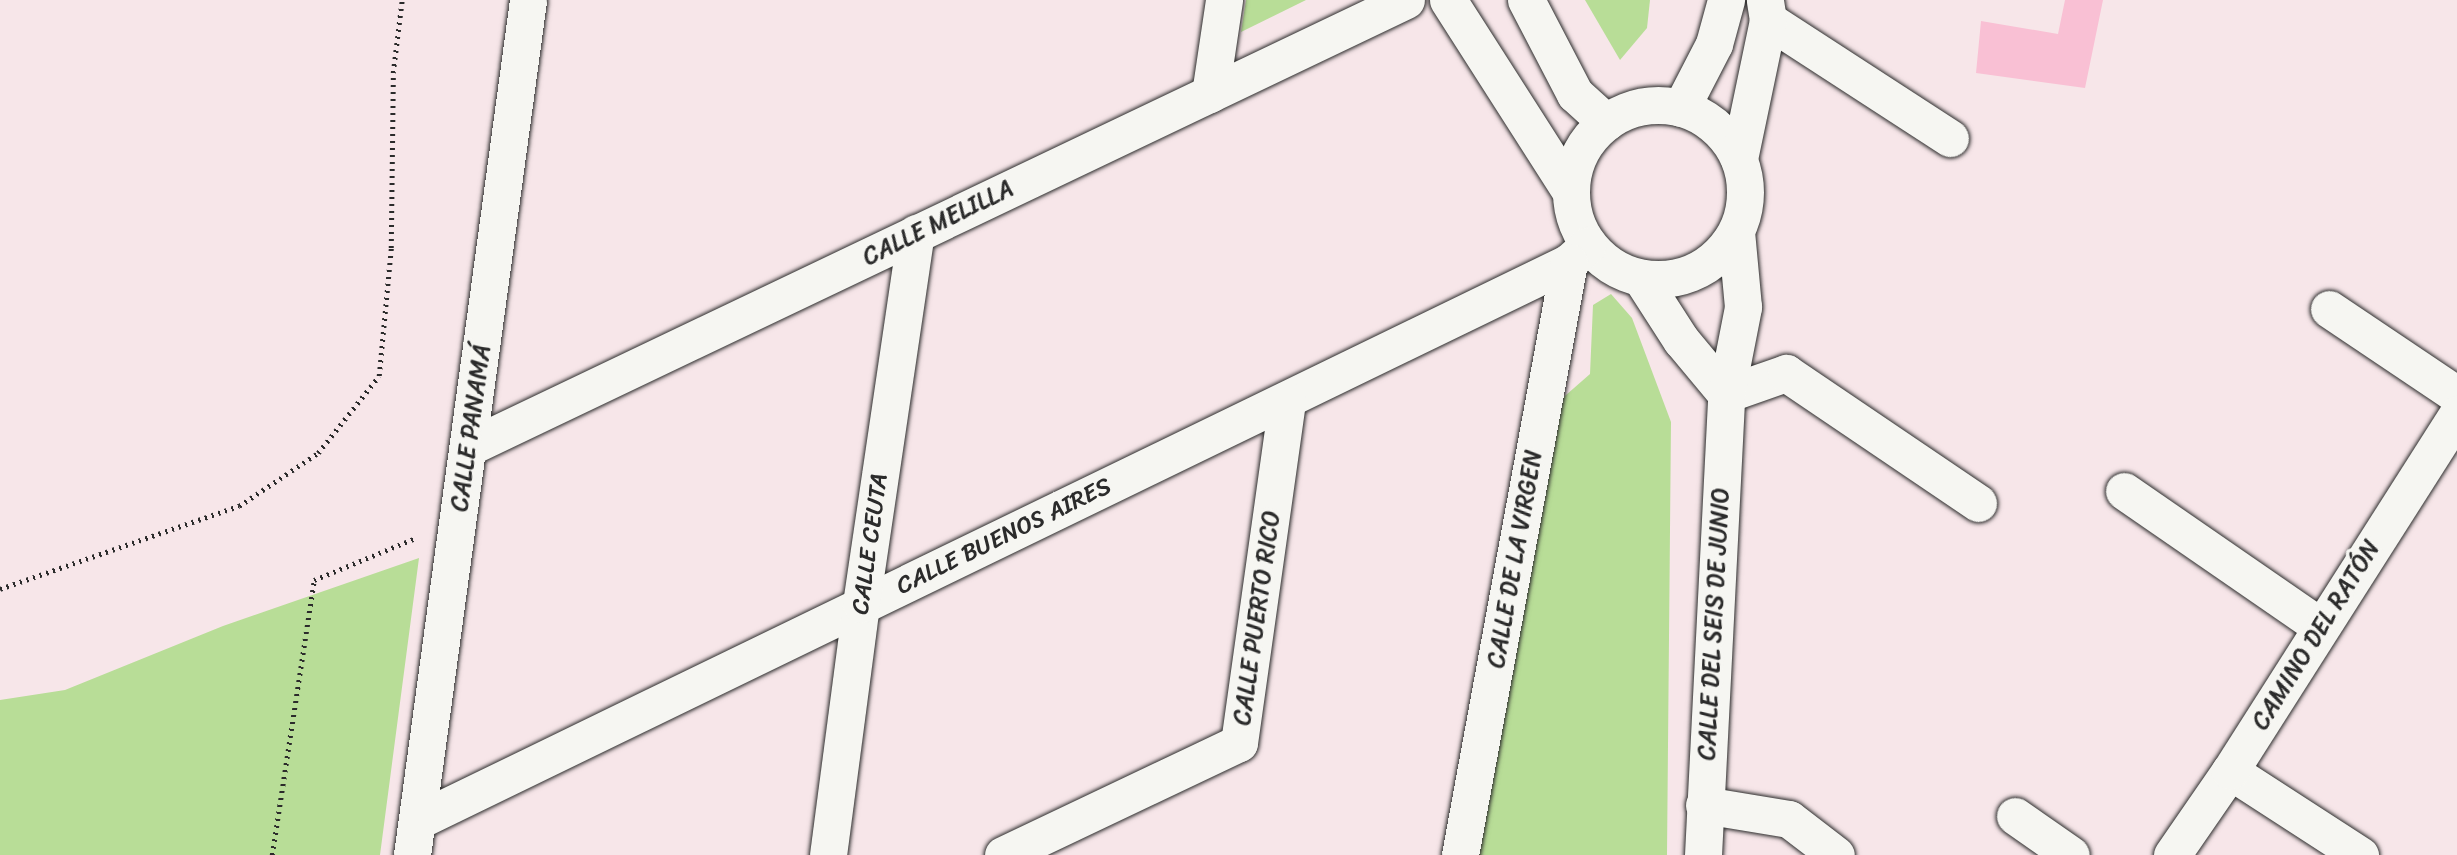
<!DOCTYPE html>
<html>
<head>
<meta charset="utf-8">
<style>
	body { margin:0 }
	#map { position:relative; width:2457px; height:855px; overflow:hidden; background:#f7e6e9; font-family:Sriracha,sans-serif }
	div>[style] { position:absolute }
	.green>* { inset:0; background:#b8dd97 }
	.building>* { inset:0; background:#f9c0d4 }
	.path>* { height:4.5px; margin-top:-2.25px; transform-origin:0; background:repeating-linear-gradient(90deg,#2b2b2b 0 2px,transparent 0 7px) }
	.roads { filter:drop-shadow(0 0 2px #2b2b2b) drop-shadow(0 0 2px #2b2b2b) }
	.minor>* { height:37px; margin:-18.5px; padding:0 18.5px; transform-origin:18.5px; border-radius:18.5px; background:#f6f6f2 }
	.minor>.ring { margin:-18.5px; padding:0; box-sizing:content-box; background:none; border:37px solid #f6f6f2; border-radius:50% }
	span { translate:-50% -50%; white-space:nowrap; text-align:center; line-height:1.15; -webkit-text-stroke:7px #f6f6f2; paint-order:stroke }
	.street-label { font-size:24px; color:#2b2b2b }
</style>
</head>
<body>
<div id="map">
	<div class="green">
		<div style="clip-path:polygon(1246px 0,1306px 0,1241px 32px)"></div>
		<div style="clip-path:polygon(1585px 0,1650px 0,1647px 28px,1620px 60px)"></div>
		<div style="clip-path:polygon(1611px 294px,1632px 318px,1671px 422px,1667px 855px,1462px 855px,1558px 402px,1590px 374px,1593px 305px)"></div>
		<div style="clip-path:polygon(419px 558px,380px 855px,0 855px,0 700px,65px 690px,223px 626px)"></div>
	</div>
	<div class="building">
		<div style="clip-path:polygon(2065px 0,2103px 0,2085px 88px,1976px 73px,1981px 21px,2058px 34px)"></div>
	</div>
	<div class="path">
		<div style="left:0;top:589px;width:253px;rotate:-19.2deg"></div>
		<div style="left:239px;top:506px;width:95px;rotate:-33.9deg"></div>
		<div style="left:318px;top:453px;width:98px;rotate:-51.6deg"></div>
		<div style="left:379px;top:376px;width:129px;rotate:-84.6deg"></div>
		<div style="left:391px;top:248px;width:175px;rotate:-89.3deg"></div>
		<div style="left:393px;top:73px;width:74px;rotate:-83deg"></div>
		<div style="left:272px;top:855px;width:278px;rotate:-81.3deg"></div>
		<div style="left:314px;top:580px;width:110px;rotate:-22.4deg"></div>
	</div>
	<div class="roads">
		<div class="minor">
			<div style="left:1448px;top:0;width:227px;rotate:57.4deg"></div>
			<div style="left:1526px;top:0;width:106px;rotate:62.5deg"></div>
			<div style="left:1575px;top:94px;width:42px;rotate:42.1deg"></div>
			<div style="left:1768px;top:20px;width:217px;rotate:33deg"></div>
			<div style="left:1210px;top:94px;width:95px;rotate:-81.5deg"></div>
			<div class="ring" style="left:1571px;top:105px;width:137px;height:137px"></div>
			<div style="left:1681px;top:108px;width:72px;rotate:-62.7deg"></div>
			<div style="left:1714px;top:44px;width:46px;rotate:-74.7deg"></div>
			<div style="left:1739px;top:159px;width:142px;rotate:-78.2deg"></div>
			<div style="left:1768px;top:20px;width:20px;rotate:-99deg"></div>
			<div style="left:1641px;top:278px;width:74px;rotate:57.2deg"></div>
			<div style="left:1681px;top:340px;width:70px;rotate:50.2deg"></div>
			<div style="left:2329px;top:309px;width:154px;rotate:33.9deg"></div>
			<div style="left:1726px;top:394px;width:64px;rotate:-19.3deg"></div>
			<div style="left:1786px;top:373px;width:232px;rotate:34.1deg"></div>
			<div style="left:469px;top:447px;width:1038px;rotate:-25.5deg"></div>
			<div style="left:2124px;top:491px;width:239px;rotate:34.6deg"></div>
			<div style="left:2230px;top:771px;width:155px;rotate:32.9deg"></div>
			<div style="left:1704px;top:805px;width:86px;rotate:9.4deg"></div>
			<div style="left:1789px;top:819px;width:59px;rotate:37.5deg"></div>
			<div style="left:2015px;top:816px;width:68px;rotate:34.9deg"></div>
			<div style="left:417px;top:821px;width:1280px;rotate:-25.88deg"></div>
			<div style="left:1569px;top:262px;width:25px;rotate:-42deg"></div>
			<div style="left:412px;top:855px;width:863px;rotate:-82.27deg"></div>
			<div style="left:828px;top:855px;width:253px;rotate:-82.5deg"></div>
			<div style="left:861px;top:604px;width:375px;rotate:-81.6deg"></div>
			<div style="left:1003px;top:855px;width:261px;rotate:-25.4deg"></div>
			<div style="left:1239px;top:743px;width:346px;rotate:-82deg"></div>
			<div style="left:1460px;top:855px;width:603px;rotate:-79.58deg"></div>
			<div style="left:1703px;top:855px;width:462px;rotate:-87.1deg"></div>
			<div style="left:1726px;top:394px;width:89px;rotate:-78.9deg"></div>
			<div style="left:1743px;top:307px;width:75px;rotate:-95.3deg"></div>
			<div style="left:2172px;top:855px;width:102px;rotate:-55.4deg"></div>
			<div style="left:2230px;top:771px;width:423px;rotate:-57.5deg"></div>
		</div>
	</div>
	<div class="street-label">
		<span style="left:938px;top:223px;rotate:-26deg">CALLE MELILLA</span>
		<span style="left:471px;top:428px;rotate:-82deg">CALLE PANAMÁ</span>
		<span style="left:1004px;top:536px;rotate:-26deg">CALLE BUENOS AIRES</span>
		<span style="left:870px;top:544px;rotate:-82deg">CALLE CEUTA</span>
		<span style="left:1515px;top:559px;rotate:-80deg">CALLE DE LA VIRGEN</span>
		<span style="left:1257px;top:618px;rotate:-82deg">CALLE PUERTO RICO</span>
		<span style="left:1714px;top:624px;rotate:-87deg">CALLE DEL SEIS DE JUNIO</span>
		<span style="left:2316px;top:635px;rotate:-58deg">CAMINO DEL RATÓN</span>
	</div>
</div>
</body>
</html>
